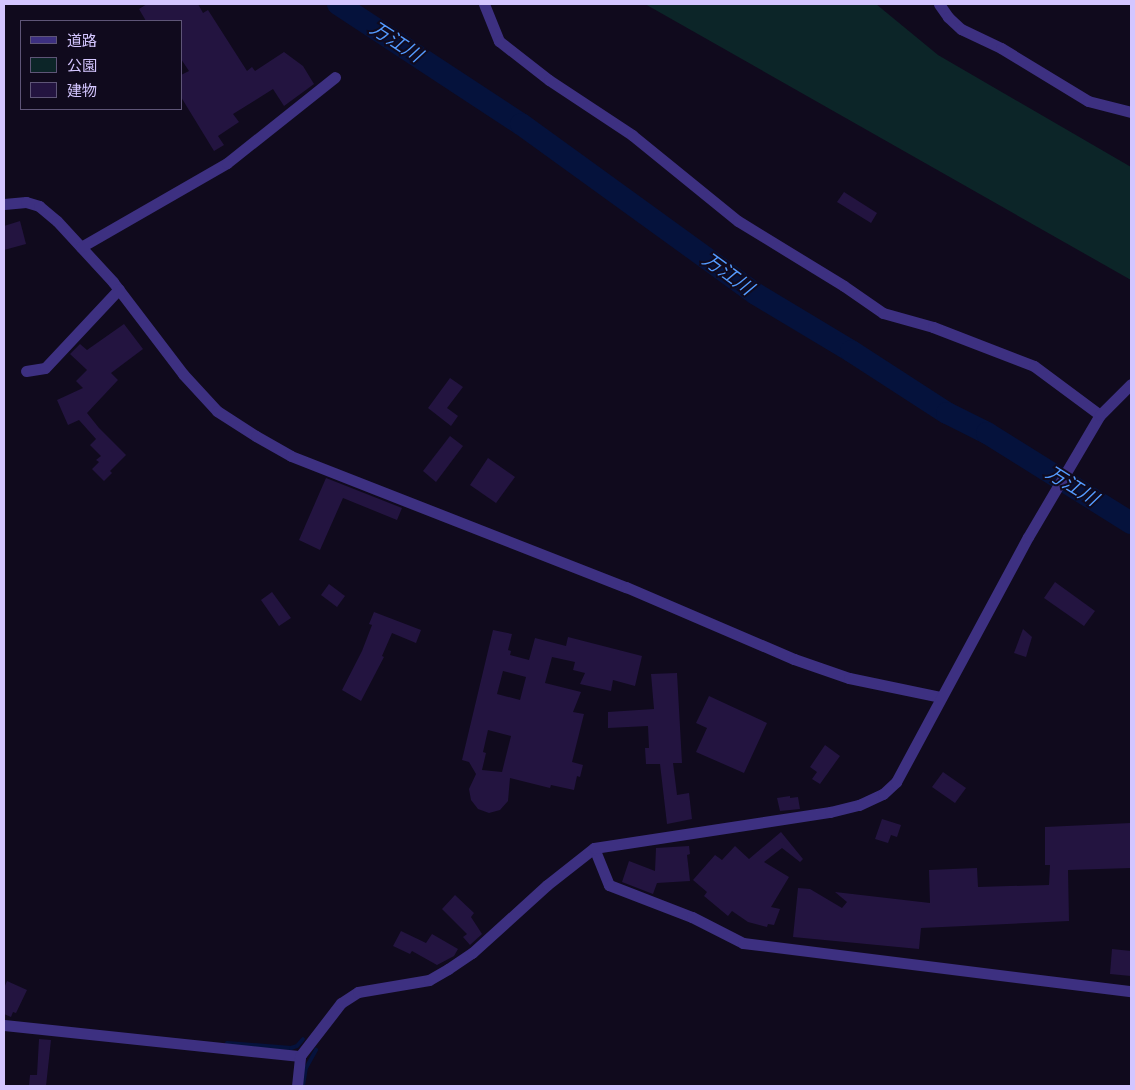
<!DOCTYPE html>
<html>
<head>
<meta charset="utf-8">
<style>
	body { margin:0 }
	#map { position:relative; width:1135px; height:1090px; overflow:hidden; background:#100a1d; font-family:"Archivo Narrow","Noto Sans JP",sans-serif }
	div>[style] { position:absolute }
	.green>* { inset:0; background:#0c2528 }
	.stream>* { height:4px; margin:-2px; padding:0 2px; transform-origin:2px; border-radius:2px; background:#05123c }
	.river>* { height:22px; margin:-11px; padding:0 11px; transform-origin:11px; border-radius:11px; background:#05123c }
	.building>* { inset:0; background:#231440 }
	.street>* { height:11px; margin:-5.5px; padding:0 5.5px; transform-origin:5.5px; border-radius:5.5px; background:#3d3081 }
	span { translate:-50% -50%; white-space:nowrap; text-align:center; line-height:1.15; -webkit-text-stroke:4px #100a1d; paint-order:stroke }
	.water-label { font-size:19px; color:#549bff; font-style:italic }
	.frame { position:absolute; inset:0; border:5px solid #d4c6ff; pointer-events:none }
	.legend { position:absolute; left:20px; top:20px; width:162px; height:90px; box-sizing:border-box; background:#100a1d; border:1px solid #5e5577; margin:0; padding:6px 9px; list-style:none; font-size:15px; color:#d4c6ff }
	.legend li { display:flex; align-items:center; gap:10px; height:25px }
	.legend b { width:25px; border:1px solid #5e5577 }
</style>
</head>
<body>
<div id="map">
	<div class="green">
		<div style="clip-path:polygon(645px 4px,876px 4px,938px 55px,1131px 167px,1131px 280px)"></div>
	</div>
	<div class="stream">
		<div style="left:227px;top:1043px;width:64px;rotate:4.5deg"></div>
		<div style="left:291px;top:1048px;width:6px;rotate:-18deg"></div>
		<div style="left:297px;top:1046px;width:9px;rotate:-49deg"></div>
		<div style="left:303px;top:1086px;width:18px;rotate:-81deg"></div>
		<div style="left:306px;top:1068px;width:21px;rotate:-61deg"></div>
	</div>
	<div class="river">
		<div style="left:338px;top:4px;width:219px;rotate:33.3deg"></div>
		<div style="left:521px;top:124px;width:290px;rotate:35.9deg"></div>
		<div style="left:756px;top:294px;width:111px;rotate:31deg"></div>
		<div style="left:851px;top:351px;width:114px;rotate:32.9deg"></div>
		<div style="left:947px;top:413px;width:45px;rotate:26.6deg"></div>
		<div style="left:987px;top:433px;width:170px;rotate:32deg"></div>
	</div>
	<div class="building">
		<div style="clip-path:polygon(147px 4px,198px 4px,203px 13px,208px 10px,247px 71px,252px 67px,255px 71px,284px 52px,303px 66px,314px 84px,284px 106px,273px 89px,233px 114px,239px 122px,218px 136px,224px 145px,214px 151px,181px 97px,181px 75px,189px 71px,181px 59px,181px 21px,146px 21px,139px 9px)"></div>
		<div style="clip-path:polygon(844px 192px,877px 213px,871px 223px,837px 202px)"></div>
		<div style="clip-path:polygon(20px 221px,26px 244px,4px 250px,4px 226px)"></div>
		<div style="clip-path:polygon(124px 324px,143px 349px,111px 373px,118px 380px,87px 413px,99px 428px,126px 455px,110px 471px,112px 473px,104px 481px,92px 469px,99px 462px,96px 460px,101px 456px,90px 445px,96px 439px,79px 420px,68px 425px,57px 400px,83px 388px,76px 381px,87px 370px,70px 354px,80px 344px,87px 350px)"></div>
		<div style="clip-path:polygon(450px 378px,463px 387px,447px 408px,458px 416px,451px 426px,428px 408px)"></div>
		<div style="clip-path:polygon(450px 436px,463px 446px,436px 482px,423px 471px)"></div>
		<div style="clip-path:polygon(488px 458px,515px 477px,496px 503px,470px 485px)"></div>
		<div style="clip-path:polygon(326px 478px,402px 508px,397px 520px,343px 498px,320px 550px,299px 540px)"></div>
		<div style="clip-path:polygon(1055px 582px,1095px 611px,1084px 626px,1044px 598px)"></div>
		<div style="clip-path:polygon(329px 584px,345px 596px,337px 607px,321px 595px)"></div>
		<div style="clip-path:polygon(272px 592px,291px 618px,279px 626px,261px 600px)"></div>
		<div style="clip-path:polygon(374px 612px,421px 630px,416px 643px,392px 633px,382px 656px,384px 657px,361px 701px,342px 690px,362px 651px,372px 625px,369px 624px)"></div>
		<div style="clip-path:polygon(1023px 629px,1032px 637px,1026px 657px,1014px 653px)"></div>
		<div style="clip-path:polygon(evenodd,493px 630px,512px 634px,508px 650px,511px 651px,510px 655px,529px 660px,535px 638px,566px 646px,568px 637px,642px 656px,635px 686px,613px 680px,611px 691px,580px 684px,585px 673px,573px 670px,575px 662px,552px 657px,545px 683px,581px 692px,573px 712px,584px 714px,572px 762px,583px 765px,580px 777px,577px 776px,574px 790px,551px 785px,550px 788px,510px 778px,508px 801px,500px 810px,489px 813px,478px 809px,471px 800px,469px 789px,476px 774px,469px 762px,462px 760px,493px 630px,503px 671px,526px 677px,520px 700px,497px 694px,503px 671px,493px 630px,488px 730px,511px 736px,502px 772px,482px 770px,486px 753px,483px 752px,488px 730px)"></div>
		<div style="clip-path:polygon(677px 673px,682px 763px,673px 763px,677px 795px,689px 793px,692px 819px,667px 824px,660px 764px,646px 764px,645px 748px,649px 748px,648px 726px,608px 728px,608px 712px,654px 709px,651px 674px)"></div>
		<div style="clip-path:polygon(709px 696px,767px 723px,744px 773px,696px 752px,707px 728px,696px 723px)"></div>
		<div style="clip-path:polygon(825px 745px,840px 756px,820px 784px,812px 779px,817px 772px,810px 767px)"></div>
		<div style="clip-path:polygon(943px 772px,966px 788px,955px 803px,932px 787px)"></div>
		<div style="clip-path:polygon(790px 796px,790px 798px,798px 797px,800px 809px,780px 811px,777px 798px)"></div>
		<div style="clip-path:polygon(882px 819px,901px 825px,897px 837px,891px 835px,888px 843px,875px 839px)"></div>
		<div style="clip-path:polygon(1131px 823px,1131px 868px,1068px 870px,1069px 921px,921px 928px,919px 949px,793px 937px,798px 888px,810px 889px,842px 908px,847px 902px,835px 892px,930px 903px,929px 870px,977px 868px,978px 887px,1049px 885px,1050px 865px,1045px 865px,1045px 827px)"></div>
		<div style="clip-path:polygon(781px 832px,803px 859px,800px 862px,782px 848px,764px 862px,789px 877px,771px 907px,780px 909px,774px 925px,768px 924px,767px 927px,748px 922px,732px 911px,728px 916px,704px 896px,707px 892px,693px 880px,715px 855px,722px 860px,735px 846px,749px 859px)"></div>
		<div style="clip-path:polygon(689px 846px,690px 854px,687px 855px,690px 881px,657px 883px,653px 894px,622px 882px,629px 861px,655px 871px,656px 848px)"></div>
		<div style="clip-path:polygon(455px 895px,474px 913px,471px 917px,482px 934px,470px 945px,463px 937px,467px 934px,442px 909px)"></div>
		<div style="clip-path:polygon(401px 931px,426px 943px,432px 934px,458px 949px,454px 956px,437px 965px,412px 951px,410px 954px,393px 946px)"></div>
		<div style="clip-path:polygon(1112px 949px,1131px 951px,1131px 976px,1110px 974px)"></div>
		<div style="clip-path:polygon(7px 981px,27px 990px,16px 1013px,13px 1012px,11px 1017px,4px 1014px,4px 988px)"></div>
		<div style="clip-path:polygon(39px 1039px,51px 1040px,46px 1086px,29px 1086px,30px 1075px,37px 1075px)"></div>
	</div>
	<div class="street">
		<div style="left:484px;top:4px;width:40px;rotate:68deg"></div>
		<div style="left:499px;top:41px;width:63px;rotate:38deg"></div>
		<div style="left:549px;top:80px;width:100px;rotate:33.5deg"></div>
		<div style="left:632px;top:135px;width:136px;rotate:39.1deg"></div>
		<div style="left:738px;top:221px;width:124px;rotate:31.5deg"></div>
		<div style="left:844px;top:286px;width:47px;rotate:34.7deg"></div>
		<div style="left:883px;top:313px;width:52px;rotate:15.6deg"></div>
		<div style="left:933px;top:327px;width:108px;rotate:21.1deg"></div>
		<div style="left:1034px;top:366px;width:82px;rotate:36.6deg"></div>
		<div style="left:939px;top:4px;width:16px;rotate:55deg"></div>
		<div style="left:948px;top:17px;width:18px;rotate:43deg"></div>
		<div style="left:961px;top:29px;width:44px;rotate:25.4deg"></div>
		<div style="left:1001px;top:48px;width:102px;rotate:31.3deg"></div>
		<div style="left:1088px;top:101px;width:44px;rotate:14.3deg"></div>
		<div style="left:4px;top:204px;width:22px;rotate:-5deg"></div>
		<div style="left:26px;top:202px;width:14px;rotate:17deg"></div>
		<div style="left:39px;top:206px;width:23px;rotate:40deg"></div>
		<div style="left:57px;top:221px;width:83px;rotate:47.4deg"></div>
		<div style="left:113px;top:282px;width:116px;rotate:52.7deg"></div>
		<div style="left:183px;top:374px;width:50px;rotate:47.4deg"></div>
		<div style="left:217px;top:411px;width:46px;rotate:32.7deg"></div>
		<div style="left:256px;top:436px;width:40px;rotate:29.7deg"></div>
		<div style="left:291px;top:456px;width:360px;rotate:21.4deg"></div>
		<div style="left:626px;top:587px;width:183px;rotate:23.2deg"></div>
		<div style="left:794px;top:659px;width:58px;rotate:19.1deg"></div>
		<div style="left:849px;top:678px;width:94px;rotate:11.7deg"></div>
		<div style="left:81px;top:247px;width:168px;rotate:-29.9deg"></div>
		<div style="left:227px;top:163px;width:138px;rotate:-38.5deg"></div>
		<div style="left:26px;top:371px;width:19px;rotate:-9deg"></div>
		<div style="left:45px;top:368px;width:108px;rotate:-46.9deg"></div>
		<div style="left:594px;top:848px;width:40px;rotate:68deg"></div>
		<div style="left:609px;top:885px;width:89px;rotate:21.1deg"></div>
		<div style="left:692px;top:917px;width:57px;rotate:27deg"></div>
		<div style="left:743px;top:943px;width:391px;rotate:7.1deg"></div>
		<div style="left:4px;top:1025px;width:298px;rotate:6deg"></div>
		<div style="left:297px;top:1086px;width:30px;rotate:-84deg"></div>
		<div style="left:300px;top:1056px;width:67px;rotate:-52.3deg"></div>
		<div style="left:341px;top:1003px;width:20px;rotate:-33deg"></div>
		<div style="left:358px;top:992px;width:72px;rotate:-9.6deg"></div>
		<div style="left:429px;top:980px;width:22px;rotate:-30deg"></div>
		<div style="left:448px;top:969px;width:29px;rotate:-34deg"></div>
		<div style="left:472px;top:953px;width:101px;rotate:-42.2deg"></div>
		<div style="left:547px;top:885px;width:60px;rotate:-38.2deg"></div>
		<div style="left:594px;top:848px;width:239px;rotate:-8.7deg"></div>
		<div style="left:830px;top:812px;width:30px;rotate:-14deg"></div>
		<div style="left:859px;top:805px;width:26px;rotate:-25deg"></div>
		<div style="left:883px;top:794px;width:18px;rotate:-43deg"></div>
		<div style="left:896px;top:782px;width:278px;rotate:-61.7deg"></div>
		<div style="left:1028px;top:537px;width:142px;rotate:-59.5deg"></div>
		<div style="left:1100px;top:415px;width:44px;rotate:-45deg"></div>
	</div>
	<div class="water-label">
		<span style="left:396px;top:42px;rotate:33deg">万江川</span>
		<span style="left:728px;top:274px;rotate:36deg">万江川</span>
		<span style="left:1072px;top:486px;rotate:32deg">万江川</span>
	</div>
	<div class="frame"></div>
	<ul class="legend">
	<li><b style="height:6px;background:#3d3081"></b>道路</li>
	<li><b style="height:14px;background:#0c2528"></b>公園</li>
	<li><b style="height:14px;background:#231440"></b>建物</li>
	</ul>
</div>
</body>
</html>
